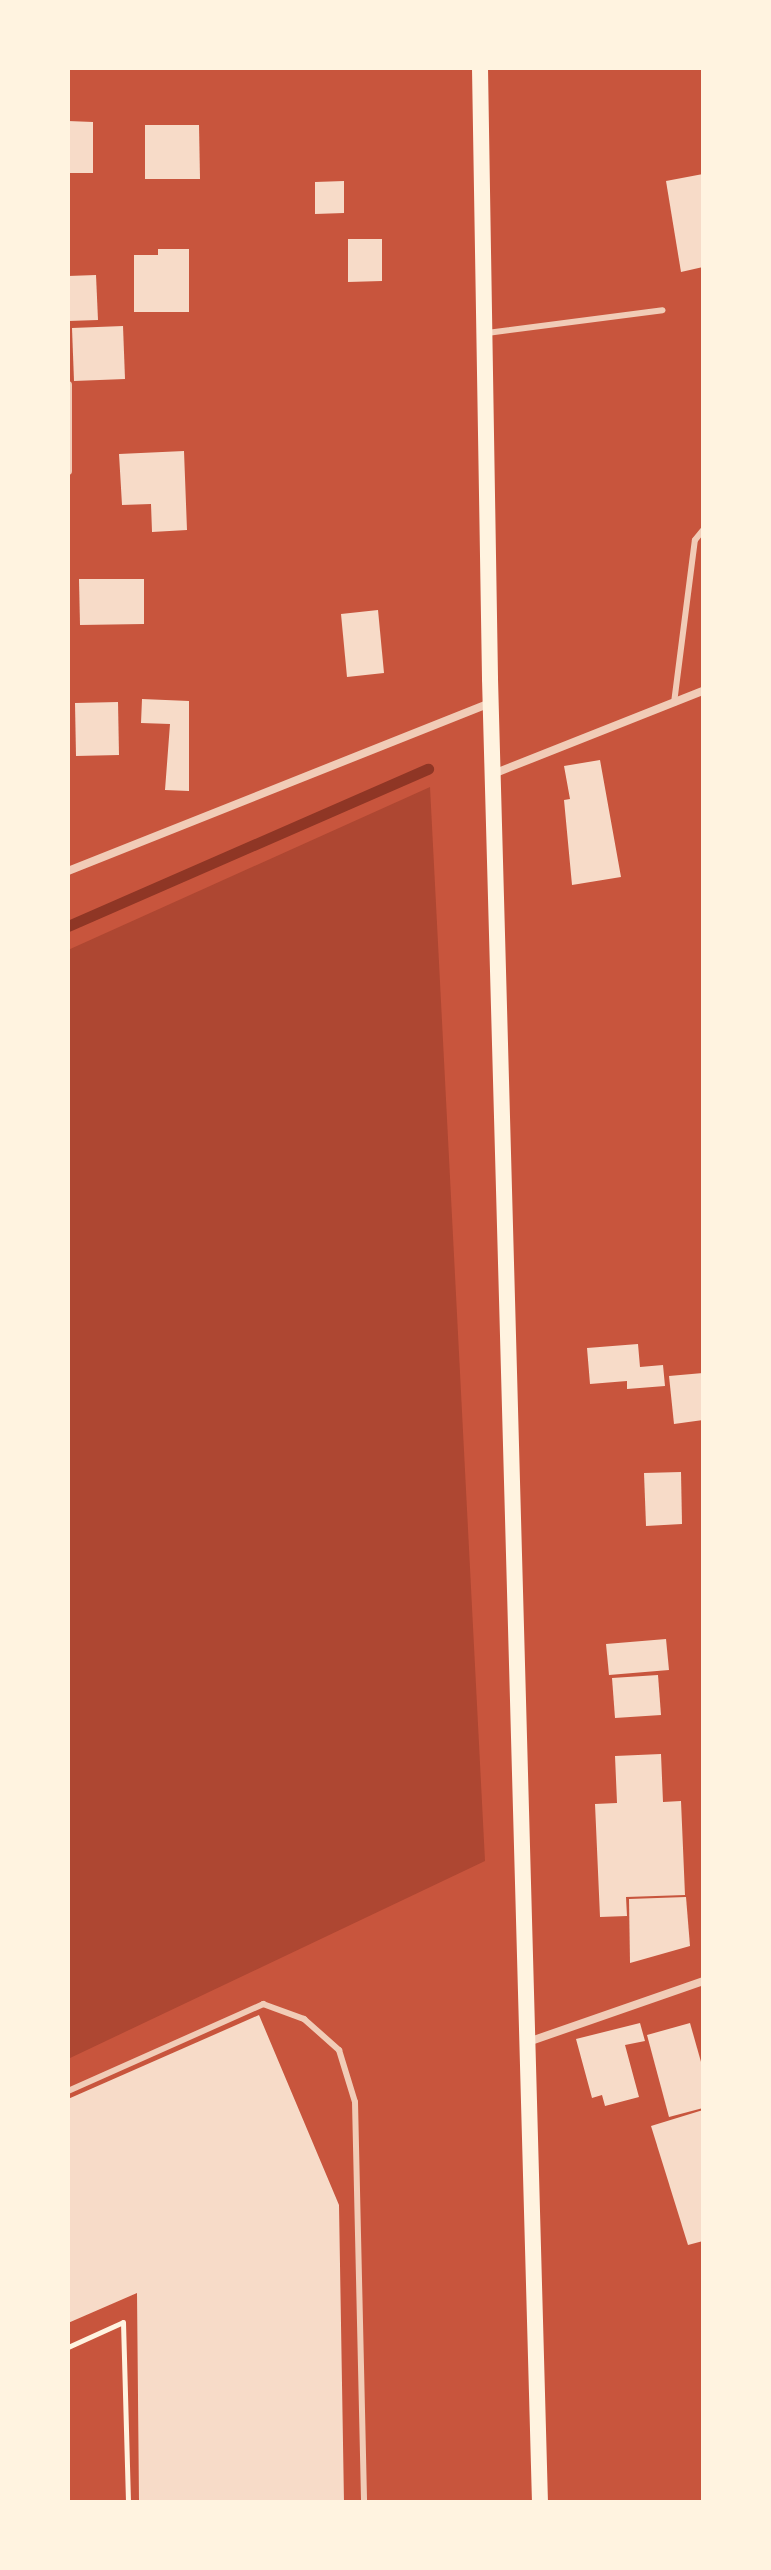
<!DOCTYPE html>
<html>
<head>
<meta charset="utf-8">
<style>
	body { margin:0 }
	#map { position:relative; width:771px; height:2570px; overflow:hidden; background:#c8553d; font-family:"Golos Text",sans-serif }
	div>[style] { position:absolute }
	.green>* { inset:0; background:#ae4732 }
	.stream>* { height:11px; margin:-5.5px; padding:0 5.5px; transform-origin:5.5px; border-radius:5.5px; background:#8f3625 }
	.building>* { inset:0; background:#f7dbc8 }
	.path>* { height:5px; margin:-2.5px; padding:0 2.5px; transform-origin:2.5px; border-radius:2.5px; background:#fff3e0 }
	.service>* { height:6px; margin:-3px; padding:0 3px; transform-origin:3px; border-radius:3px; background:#f1ccb7 }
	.minor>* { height:8px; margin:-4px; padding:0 4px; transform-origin:4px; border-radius:4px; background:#f1ccb7 }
	.secondary>* { height:16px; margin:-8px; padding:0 8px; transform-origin:8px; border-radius:8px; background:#fff3e0 }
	span { translate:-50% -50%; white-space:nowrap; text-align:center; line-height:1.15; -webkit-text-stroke:8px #fff3e0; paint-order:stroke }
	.frame { position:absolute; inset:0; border:70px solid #fff3e0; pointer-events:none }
</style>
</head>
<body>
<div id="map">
	<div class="green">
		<div style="clip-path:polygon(430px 787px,485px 1861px,68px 2059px,68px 950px)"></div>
	</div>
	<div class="stream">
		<div style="left:68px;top:926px;width:393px;rotate:-23.6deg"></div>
	</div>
	<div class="building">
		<div style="clip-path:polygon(68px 121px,93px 122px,93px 173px,68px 173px)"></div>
		<div style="clip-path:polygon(145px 125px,199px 125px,200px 179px,145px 179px)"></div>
		<div style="clip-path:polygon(703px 174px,703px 267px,681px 272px,666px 181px)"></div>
		<div style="clip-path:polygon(344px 181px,344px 213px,315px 214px,315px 182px)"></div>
		<div style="clip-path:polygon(348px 239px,382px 239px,382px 281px,348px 282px)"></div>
		<div style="clip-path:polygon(158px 249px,189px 249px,189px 312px,134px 312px,134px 255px,158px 255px)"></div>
		<div style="clip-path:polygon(96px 275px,98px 320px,68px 321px,68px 276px)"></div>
		<div style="clip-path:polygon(123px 326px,125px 379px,74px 381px,72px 328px)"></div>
		<div style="clip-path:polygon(184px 451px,187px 530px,152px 532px,151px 504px,122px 505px,119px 454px)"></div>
		<div style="clip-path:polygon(79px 579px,144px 579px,144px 624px,80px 625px)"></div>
		<div style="clip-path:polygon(378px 610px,384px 673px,347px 677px,341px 614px)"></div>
		<div style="clip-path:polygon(142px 699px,189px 701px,189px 791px,165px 790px,170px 724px,141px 723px)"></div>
		<div style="clip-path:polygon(118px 702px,119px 755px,76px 756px,75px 703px)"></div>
		<div style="clip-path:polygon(600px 760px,621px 877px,572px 885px,564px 800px,570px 799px,564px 766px)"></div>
		<div style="clip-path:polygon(638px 1344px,640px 1367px,663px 1365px,665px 1386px,627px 1389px,627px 1381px,590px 1384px,587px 1348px)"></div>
		<div style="clip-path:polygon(703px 1373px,703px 1420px,674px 1424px,669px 1376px)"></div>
		<div style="clip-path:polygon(681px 1472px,682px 1524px,646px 1526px,644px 1473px)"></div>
		<div style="clip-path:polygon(666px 1639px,669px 1670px,609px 1675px,606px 1644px)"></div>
		<div style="clip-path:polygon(658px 1675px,661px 1715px,615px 1718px,612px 1678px)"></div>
		<div style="clip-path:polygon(661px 1754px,663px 1802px,681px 1801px,685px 1895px,626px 1897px,627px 1916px,600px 1917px,595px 1804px,617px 1803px,615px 1756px)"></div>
		<div style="clip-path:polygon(686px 1897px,690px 1946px,630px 1963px,629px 1899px)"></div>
		<div style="clip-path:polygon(259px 2015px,339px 2205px,344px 2502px,139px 2502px,137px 2293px,68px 2323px,68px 2099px)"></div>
		<div style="clip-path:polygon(640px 2023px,645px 2041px,625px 2045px,639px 2097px,605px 2106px,602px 2095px,592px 2098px,576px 2039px)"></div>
		<div style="clip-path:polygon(690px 2023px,703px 2069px,703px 2108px,669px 2117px,647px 2035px)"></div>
		<div style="clip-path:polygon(703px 2110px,703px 2241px,688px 2245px,651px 2126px)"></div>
	</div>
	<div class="path">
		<div style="left:68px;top:2347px;width:60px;rotate:-24.4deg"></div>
		<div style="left:123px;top:2322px;width:180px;rotate:88.4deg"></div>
	</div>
	<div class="service">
		<div style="left:487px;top:333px;width:177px;rotate:-7.4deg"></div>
		<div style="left:674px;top:703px;width:164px;rotate:-82.7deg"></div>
		<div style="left:695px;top:540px;width:13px;rotate:-51deg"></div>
		<div style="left:68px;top:2091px;width:214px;rotate:-24deg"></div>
		<div style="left:263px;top:2004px;width:44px;rotate:20.1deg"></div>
		<div style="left:304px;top:2019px;width:47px;rotate:41.5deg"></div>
		<div style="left:339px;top:2050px;width:54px;rotate:72.9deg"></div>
		<div style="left:355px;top:2102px;width:400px;rotate:88.7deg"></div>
	</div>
	<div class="minor">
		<div style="left:68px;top:471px;width:86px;rotate:-90deg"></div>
		<div style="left:493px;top:774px;width:226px;rotate:-21.6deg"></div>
		<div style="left:68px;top:871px;width:455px;rotate:-21.7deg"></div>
		<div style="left:528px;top:2042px;width:185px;rotate:-19.2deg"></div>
	</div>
	<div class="secondary">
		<div style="left:480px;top:68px;width:611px;rotate:89.06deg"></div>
		<div style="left:490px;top:679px;width:1824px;rotate:88.43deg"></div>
	</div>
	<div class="frame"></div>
</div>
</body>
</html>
